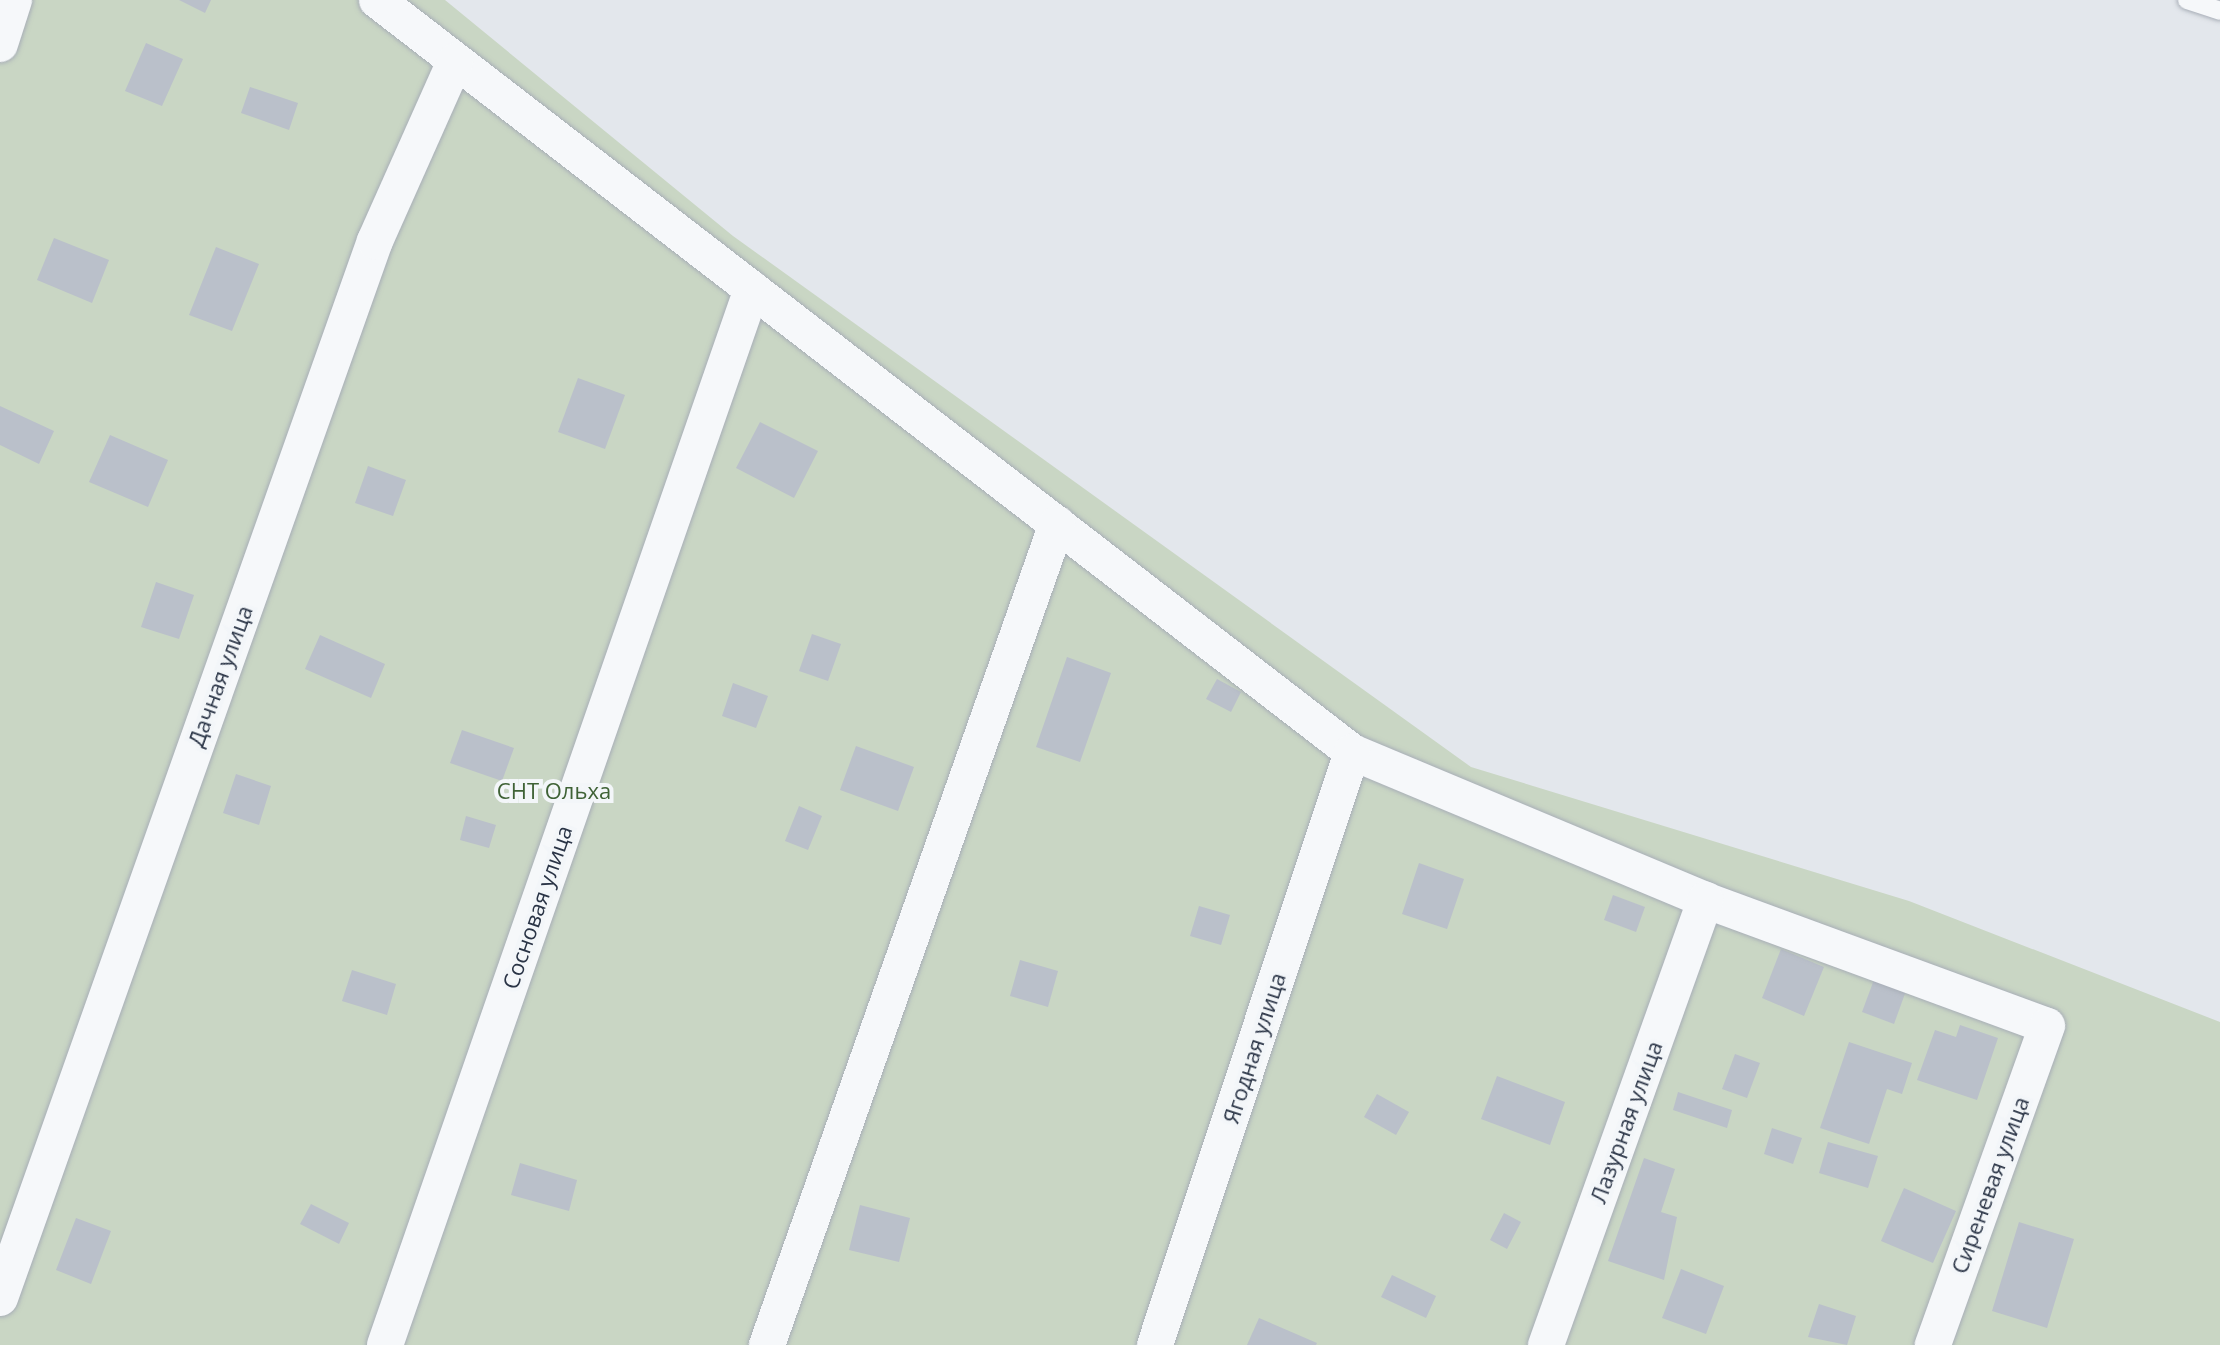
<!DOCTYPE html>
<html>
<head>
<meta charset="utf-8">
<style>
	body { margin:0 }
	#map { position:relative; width:2220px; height:1345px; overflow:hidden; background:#e3e7ec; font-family:"Open Sans",sans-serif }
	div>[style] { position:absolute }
	.green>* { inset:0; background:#c9d6c4 }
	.building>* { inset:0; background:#bac0ca }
	.roads { filter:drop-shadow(0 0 2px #a8aeb7) drop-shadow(0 0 2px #a8aeb7) }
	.lane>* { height:18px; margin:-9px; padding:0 9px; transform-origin:9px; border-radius:9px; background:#f6f8fa }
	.street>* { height:36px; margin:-18px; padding:0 18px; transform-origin:18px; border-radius:18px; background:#f6f8fa }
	span { translate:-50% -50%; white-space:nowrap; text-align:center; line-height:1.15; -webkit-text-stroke:8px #f3f6f9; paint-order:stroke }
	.street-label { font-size:22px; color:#2a3446 }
	.park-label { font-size:22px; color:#3f6236 }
</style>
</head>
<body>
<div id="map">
	<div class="green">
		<div style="clip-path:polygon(0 0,445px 0,733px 236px,1471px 767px,1909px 901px,2220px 1022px,2220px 1345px,0 1345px)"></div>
	</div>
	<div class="building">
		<div style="clip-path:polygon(179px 0,211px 0,205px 13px)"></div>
		<div style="clip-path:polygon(146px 43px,183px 59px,162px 106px,125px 91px)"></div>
		<div style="clip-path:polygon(250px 87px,298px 103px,289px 130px,241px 113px)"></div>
		<div style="clip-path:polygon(54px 238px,109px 260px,92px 303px,37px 280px)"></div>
		<div style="clip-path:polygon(216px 247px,259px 264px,232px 331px,189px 315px)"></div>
		<div style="clip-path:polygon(578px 378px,625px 395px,605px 449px,558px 432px)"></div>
		<div style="clip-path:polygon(0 406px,54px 431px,39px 464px,0 445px)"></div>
		<div style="clip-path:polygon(760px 422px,818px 451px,794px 498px,736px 468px)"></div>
		<div style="clip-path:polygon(110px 435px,168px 460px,148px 507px,89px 482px)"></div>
		<div style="clip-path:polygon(368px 466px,406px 480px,393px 516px,355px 503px)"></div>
		<div style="clip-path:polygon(156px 582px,194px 595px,179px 639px,141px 627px)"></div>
		<div style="clip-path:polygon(812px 634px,841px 644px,828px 681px,799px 671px)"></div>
		<div style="clip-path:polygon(320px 635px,385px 664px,371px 698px,305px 669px)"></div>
		<div style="clip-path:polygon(1067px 657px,1111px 673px,1080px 762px,1036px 747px)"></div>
		<div style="clip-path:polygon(1217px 679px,1241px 692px,1231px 712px,1206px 699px)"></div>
		<div style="clip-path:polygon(733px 683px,768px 696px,756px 728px,722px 716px)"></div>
		<div style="clip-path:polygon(462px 730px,514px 748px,502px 781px,450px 763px)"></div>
		<div style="clip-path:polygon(856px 746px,914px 767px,898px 811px,840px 790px)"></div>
		<div style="clip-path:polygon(236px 774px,271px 786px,259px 825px,223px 813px)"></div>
		<div style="clip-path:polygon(799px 806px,822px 816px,808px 850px,785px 841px)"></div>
		<div style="clip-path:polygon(466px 816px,496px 825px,489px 848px,460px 840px)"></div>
		<div style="clip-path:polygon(1419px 863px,1464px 879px,1447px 929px,1402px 914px)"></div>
		<div style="clip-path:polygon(1613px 895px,1645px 907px,1636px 932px,1604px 920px)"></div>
		<div style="clip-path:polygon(1199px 906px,1230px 915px,1221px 945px,1190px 936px)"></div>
		<div style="clip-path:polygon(1781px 949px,1824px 967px,1804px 1016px,1762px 998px)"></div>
		<div style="clip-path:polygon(1020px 960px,1058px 971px,1048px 1007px,1010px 996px)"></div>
		<div style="clip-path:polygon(352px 970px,396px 984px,387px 1015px,342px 1001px)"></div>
		<div style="clip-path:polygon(1875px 977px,1907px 988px,1894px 1024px,1862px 1012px)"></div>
		<div style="clip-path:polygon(1960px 1025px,1998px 1038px,1977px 1100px,1917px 1080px,1935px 1030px,1956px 1037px)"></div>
		<div style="clip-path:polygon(1849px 1042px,1912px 1063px,1902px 1094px,1887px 1089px,1869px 1144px,1820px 1128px)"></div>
		<div style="clip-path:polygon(1735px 1054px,1760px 1063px,1747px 1098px,1722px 1089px)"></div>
		<div style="clip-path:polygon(1497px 1076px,1565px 1102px,1550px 1145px,1481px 1119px)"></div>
		<div style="clip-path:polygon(1678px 1092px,1732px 1110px,1727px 1128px,1673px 1110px)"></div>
		<div style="clip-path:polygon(1377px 1094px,1409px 1112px,1396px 1135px,1364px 1117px)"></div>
		<div style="clip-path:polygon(1772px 1128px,1802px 1138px,1793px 1164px,1764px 1154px)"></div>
		<div style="clip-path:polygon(1828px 1142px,1878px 1156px,1868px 1188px,1819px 1173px)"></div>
		<div style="clip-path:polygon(1644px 1158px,1675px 1169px,1661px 1212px,1677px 1217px,1664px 1280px,1608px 1261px)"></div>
		<div style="clip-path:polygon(520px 1163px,577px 1180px,569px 1211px,511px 1195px)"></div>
		<div style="clip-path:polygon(1904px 1188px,1956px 1211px,1933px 1263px,1881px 1241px)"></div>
		<div style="clip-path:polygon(311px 1204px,349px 1223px,339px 1244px,300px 1224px)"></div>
		<div style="clip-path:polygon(860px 1205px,910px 1218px,899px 1262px,849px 1250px)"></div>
		<div style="clip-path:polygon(1504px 1213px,1521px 1222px,1507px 1249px,1490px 1240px)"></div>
		<div style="clip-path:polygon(76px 1218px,111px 1231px,91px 1284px,56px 1270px)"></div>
		<div style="clip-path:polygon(2019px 1222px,2074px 1239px,2047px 1328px,1992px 1311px)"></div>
		<div style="clip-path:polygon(1681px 1269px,1724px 1286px,1706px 1334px,1662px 1318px)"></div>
		<div style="clip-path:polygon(1392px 1275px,1436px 1296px,1426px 1318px,1381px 1297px)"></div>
		<div style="clip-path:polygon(1819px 1304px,1856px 1316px,1847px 1345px,1808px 1337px)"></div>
		<div style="clip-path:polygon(1259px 1318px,1317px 1343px,1316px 1345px,1247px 1345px)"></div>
	</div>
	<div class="roads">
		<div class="lane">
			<div style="left:2187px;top:0;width:35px;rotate:18deg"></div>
		</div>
		<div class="street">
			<div style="left:377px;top:0;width:1231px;rotate:37.64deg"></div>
			<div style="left:1352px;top:752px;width:383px;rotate:22.7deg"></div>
			<div style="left:1705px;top:900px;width:364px;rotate:20.2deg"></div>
			<div style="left:2047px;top:1026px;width:339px;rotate:109.7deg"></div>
			<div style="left:0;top:44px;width:46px;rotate:-72.3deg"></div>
			<div style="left:0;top:1298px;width:1122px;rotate:-70.47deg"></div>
			<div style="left:375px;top:241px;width:197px;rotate:-66deg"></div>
			<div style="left:385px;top:1345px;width:1118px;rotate:-70.84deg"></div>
			<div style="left:767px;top:1345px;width:871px;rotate:-70.55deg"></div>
			<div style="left:1155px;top:1345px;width:625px;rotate:-71.62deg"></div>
			<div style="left:1546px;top:1345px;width:473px;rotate:-70.3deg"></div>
		</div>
	</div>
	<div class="street-label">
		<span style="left:220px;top:676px;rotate:-70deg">Дачная улица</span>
		<span style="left:537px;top:907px;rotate:-71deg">Сосновая улица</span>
		<span style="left:1254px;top:1048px;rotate:-72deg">Ягодная улица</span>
		<span style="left:1626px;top:1122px;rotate:-70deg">Лазурная улица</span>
		<span style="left:1990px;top:1185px;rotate:-70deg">Сиреневая улица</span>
	</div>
	<div class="park-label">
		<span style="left:554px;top:791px">СНТ Ольха</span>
	</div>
</div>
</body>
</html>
